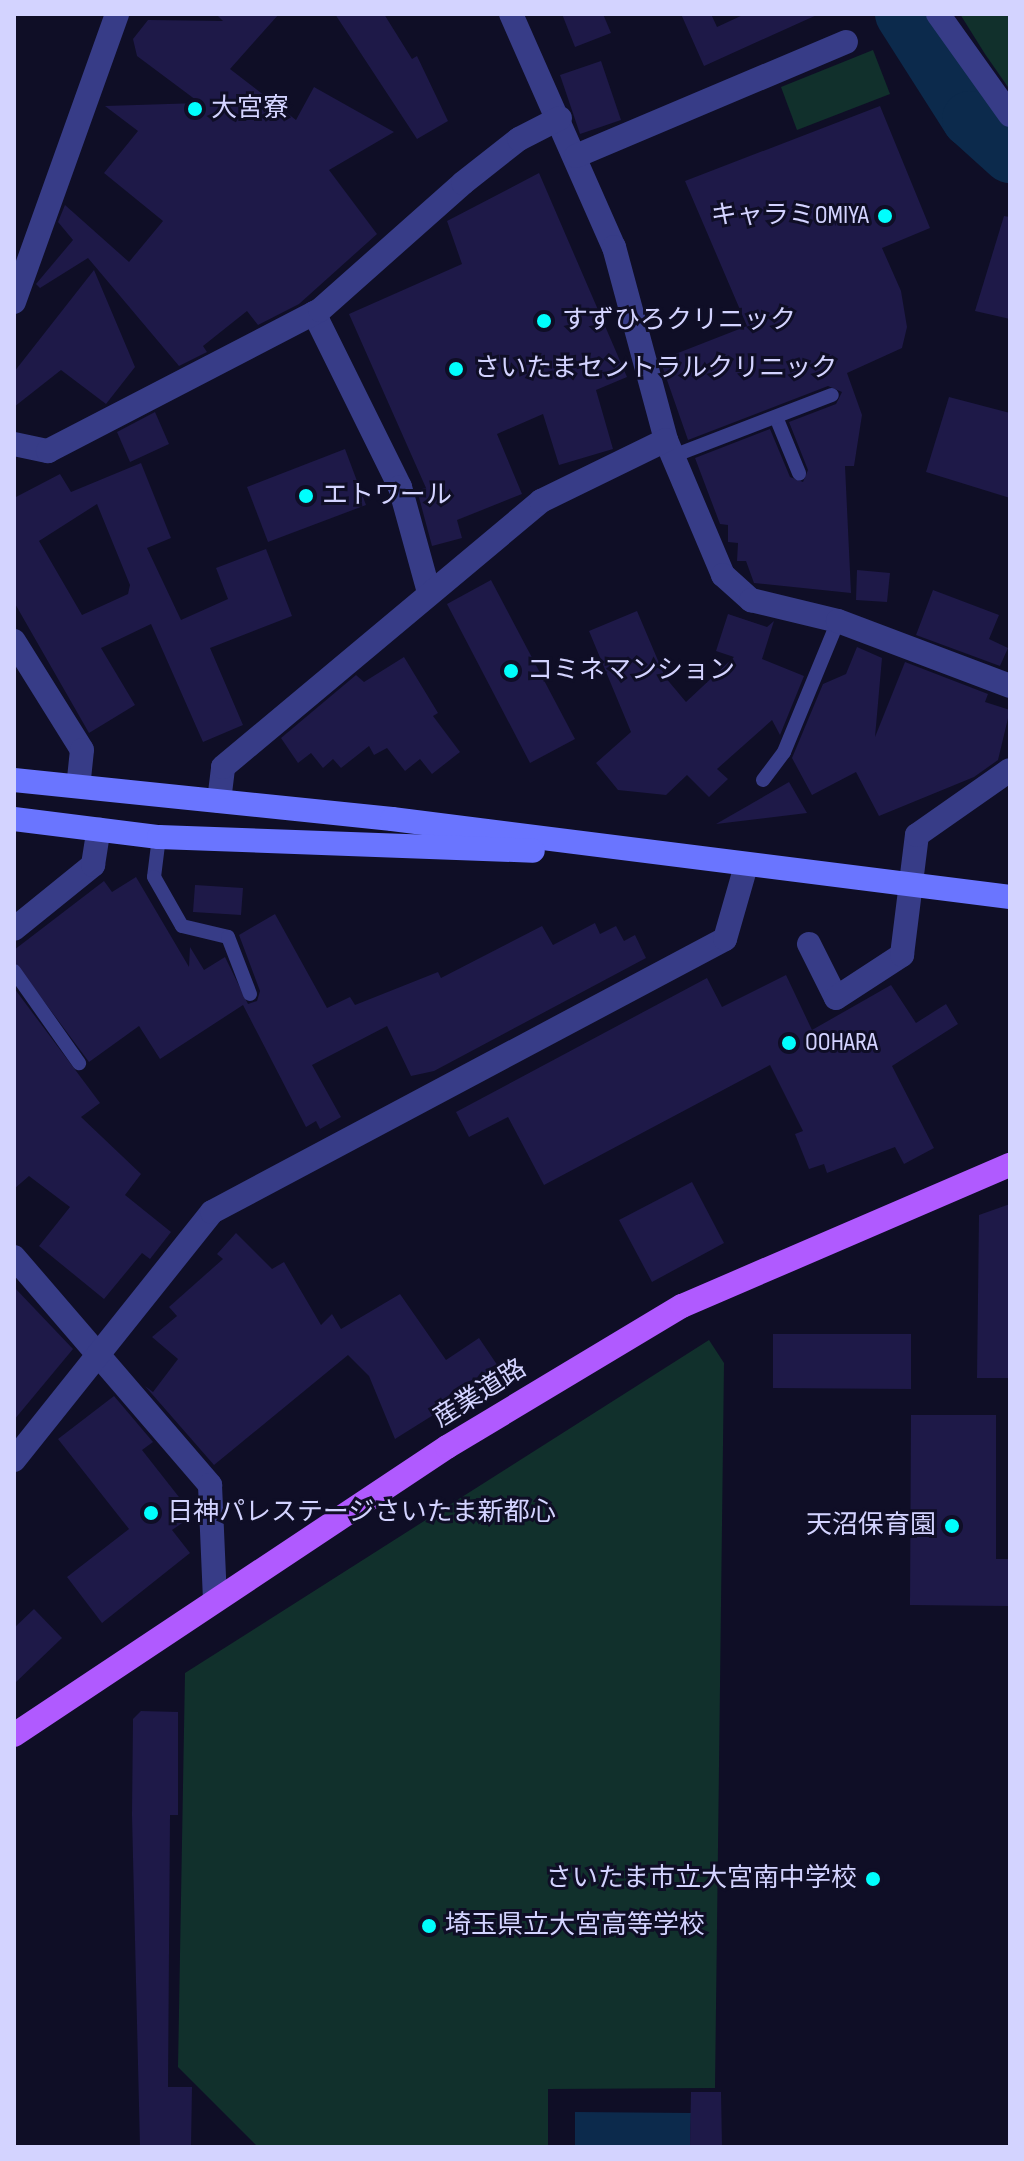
<!DOCTYPE html>
<html>
<head>
<meta charset="utf-8">
<style>
	body { margin:0 }
	#map { position:relative; width:1024px; height:2161px; overflow:hidden; background:#0f0e26; font-family:"Sofia Sans Condensed","Noto Sans JP",sans-serif }
	div>[style] { position:absolute }
	.green>* { inset:0; background:#11302c }
	.water>* { inset:0; background:#0c2a4c }
	.river>* { height:56px; margin:-28px; padding:0 28px; transform-origin:28px; border-radius:28px; background:#0c2a4c }
	.building>* { inset:0; background:#1e1948 }
	.lane>* { height:14px; margin:-7px; padding:0 7px; transform-origin:7px; border-radius:7px; background:#373c87 }
	.street>* { height:24px; margin:-12px; padding:0 12px; transform-origin:12px; border-radius:12px; background:#373c87 }
	.secondary>* { height:24px; margin:-12px; padding:0 12px; transform-origin:12px; border-radius:12px; background:#6a75ff }
	.primary>* { height:24px; margin:-12px; padding:0 12px; transform-origin:12px; border-radius:12px; background:#b05aff }
	.dots>* { width:22px; height:22px; translate:-50% -50%; box-sizing:border-box; border:4px solid #0f0e26; border-radius:50% }
	span { translate:-50% -50%; white-space:nowrap; text-align:center; line-height:1.15; -webkit-text-stroke:6px #0f0e26; paint-order:stroke }
	.poi-label { font-size:26px; color:#d3d3ff }
	.left { translate:0 -50%; text-align:left }
	.right { translate:-100% -50%; text-align:right }
	.street-label { font-size:26px; color:#d3d3ff }
	.frame { position:absolute; inset:0; border:16px solid #d3d3ff; pointer-events:none }
</style>
</head>
<body>
<div id="map">
	<div class="green">
		<div style="clip-path:polygon(960px 14px,1010px 14px,1010px 90px,985px 54px)"></div>
		<div style="clip-path:polygon(873px 50px,890px 94px,797px 130px,781px 87px)"></div>
		<div style="clip-path:polygon(709px 1340px,724px 1363px,715px 2088px,548px 2089px,548px 2147px,258px 2147px,178px 2067px,185px 1673px)"></div>
	</div>
	<div class="water">
		<div style="clip-path:polygon(575px 2112px,691px 2113px,690px 2147px,575px 2147px)"></div>
	</div>
	<div class="river">
		<div style="left:903px;top:14px;width:125px;rotate:57.5deg"></div>
		<div style="left:970px;top:119px;width:54px;rotate:42deg"></div>
	</div>
	<div class="building">
		<div style="clip-path:polygon(216px 14px,279px 14px,230px 69px,296px 120px,314px 87px,394px 132px,329px 170px,377px 234px,299px 304px,258px 325px,247px 311px,203px 346px,207px 352px,179px 366px,88px 258px,40px 288px,36px 284px,73px 240px,58px 222px,65px 205px,129px 262px,163px 221px,104px 173px,138px 131px,105px 106px,200px 103px,137px 56px,133px 39px,148px 20px,223px 21px)"></div>
		<div style="clip-path:polygon(335px 14px,384px 14px,412px 59px,417px 56px,448px 121px,417px 139px)"></div>
		<div style="clip-path:polygon(562px 14px,603px 14px,611px 33px,575px 47px)"></div>
		<div style="clip-path:polygon(681px 14px,711px 14px,717px 27px,745px 14px,819px 14px,704px 66px)"></div>
		<div style="clip-path:polygon(601px 61px,621px 120px,580px 134px,560px 75px)"></div>
		<div style="clip-path:polygon(880px 106px,930px 228px,882px 248px,901px 291px,907px 327px,902px 348px,847px 373px,862px 415px,854px 466px,845px 466px,851px 593px,754px 583px,746px 561px,737px 561px,738px 543px,728px 542px,728px 525px,720px 524px,695px 458px,770px 429px,790px 477px,803px 482px,808px 470px,789px 422px,836px 404px,842px 392px,828px 386px,688px 440px,660px 360px,747px 326px,685px 181px)"></div>
		<div style="clip-path:polygon(539px 173px,627px 377px,596px 390px,613px 449px,559px 465px,543px 414px,497px 434px,522px 494px,457px 520px,462px 538px,432px 546px,417px 490px,426px 488px,349px 314px,462px 264px,447px 221px)"></div>
		<div style="clip-path:polygon(1004px 216px,1010px 217px,1010px 319px,975px 311px)"></div>
		<div style="clip-path:polygon(94px 270px,135px 367px,106px 404px,61px 370px,14px 407px,14px 372px)"></div>
		<div style="clip-path:polygon(949px 397px,1010px 413px,1010px 498px,926px 472px)"></div>
		<div style="clip-path:polygon(155px 412px,169px 444px,130px 462px,117px 432px)"></div>
		<div style="clip-path:polygon(345px 449px,366px 505px,268px 542px,247px 487px)"></div>
		<div style="clip-path:polygon(evenodd,141px 463px,171px 538px,147px 548px,181px 620px,228px 599px,216px 568px,266px 549px,292px 616px,210px 648px,243px 725px,203px 742px,151px 624px,101px 648px,135px 705px,89px 733px,14px 602px,14px 498px,60px 474px,71px 492px,141px 463px,97px 504px,130px 585px,128px 594px,82px 615px,39px 541px,97px 504px)"></div>
		<div style="clip-path:polygon(857px 570px,890px 573px,887px 602px,856px 600px)"></div>
		<div style="clip-path:polygon(491px 580px,575px 739px,530px 763px,447px 604px)"></div>
		<div style="clip-path:polygon(933px 590px,999px 615px,989px 639px,1008px 648px,1000px 666px,916px 635px)"></div>
		<div style="clip-path:polygon(637px 611px,665px 677px,686px 702px,734px 657px,716px 651px,728px 614px,767px 627px,774px 621px,762px 659px,804px 676px,780px 735px,772px 720px,717px 769px,728px 779px,709px 797px,687px 775px,666px 795px,618px 790px,596px 763px,631px 732px,589px 631px)"></div>
		<div style="clip-path:polygon(857px 647px,882px 658px,875px 737px,905px 662px,988px 694px,985px 702px,1010px 710px,998px 760px,974px 777px,879px 816px,856px 772px,812px 795px,792px 758px,823px 684px,846px 674px)"></div>
		<div style="clip-path:polygon(404px 657px,438px 713px,433px 716px,460px 752px,432px 774px,420px 759px,405px 771px,387px 748px,374px 755px,369px 746px,341px 768px,333px 759px,323px 768px,311px 753px,298px 763px,281px 738px,356px 675px,364px 682px)"></div>
		<div style="clip-path:polygon(789px 782px,807px 813px,716px 824px)"></div>
		<div style="clip-path:polygon(136px 877px,189px 967px,190px 947px,204px 970px,225px 957px,248px 1004px,257px 1001px,260px 991px,239px 935px,275px 914px,327px 1008px,350px 997px,355px 1005px,438px 972px,441px 978px,542px 926px,553px 945px,595px 923px,600px 934px,616px 926px,624px 941px,635px 935px,646px 958px,434px 1071px,411px 1076px,387px 1026px,312px 1065px,341px 1117px,320px 1129px,316px 1121px,306px 1127px,243px 1005px,160px 1059px,139px 1026px,89px 1062px,14px 961px,14px 950px,104px 881px,112px 892px)"></div>
		<div style="clip-path:polygon(195px 885px,243px 888px,241px 915px,193px 912px)"></div>
		<div style="clip-path:polygon(786px 975px,812px 1030px,891px 985px,916px 1023px,946px 1004px,958px 1024px,892px 1066px,934px 1148px,904px 1164px,895px 1147px,827px 1173px,824px 1164px,809px 1169px,795px 1134px,803px 1131px,770px 1065px,544px 1185px,508px 1117px,469px 1137px,456px 1112px,707px 978px,722px 1007px)"></div>
		<div style="clip-path:polygon(14px 988px,100px 1103px,81px 1117px,141px 1174px,125px 1195px,171px 1232px,150px 1259px,142px 1253px,104px 1299px,39px 1246px,70px 1207px,29px 1176px,14px 1189px)"></div>
		<div style="clip-path:polygon(692px 1182px,724px 1243px,652px 1282px,619px 1220px)"></div>
		<div style="clip-path:polygon(1010px 1204px,1010px 1378px,977px 1378px,979px 1215px)"></div>
		<div style="clip-path:polygon(236px 1233px,272px 1269px,284px 1262px,321px 1325px,332px 1314px,341px 1329px,400px 1294px,446px 1360px,479px 1338px,502px 1372px,395px 1439px,369px 1376px,348px 1355px,214px 1465px,145px 1386px,153px 1392px,178px 1359px,152px 1337px,177px 1316px,169px 1307px,223px 1259px,217px 1254px)"></div>
		<div style="clip-path:polygon(14px 1287px,73px 1349px,14px 1420px)"></div>
		<div style="clip-path:polygon(773px 1334px,911px 1334px,911px 1389px,773px 1388px)"></div>
		<div style="clip-path:polygon(114px 1396px,153px 1442px,142px 1450px,186px 1506px,185px 1521px,172px 1530px,190px 1553px,102px 1623px,67px 1577px,129px 1529px,58px 1439px)"></div>
		<div style="clip-path:polygon(911px 1415px,996px 1415px,996px 1559px,1010px 1559px,1010px 1606px,910px 1605px)"></div>
		<div style="clip-path:polygon(34px 1609px,62px 1638px,14px 1684px,14px 1628px)"></div>
		<div style="clip-path:polygon(141px 1711px,178px 1712px,178px 1815px,170px 1815px,168px 2087px,192px 2087px,191px 2147px,140px 2147px,132px 1815px,133px 1719px)"></div>
		<div style="clip-path:polygon(691px 2092px,721px 2092px,722px 2147px,690px 2147px)"></div>
	</div>
	<div class="lane">
		<div style="left:776px;top:417px;width:61px;rotate:67.7deg"></div>
		<div style="left:673px;top:456px;width:170px;rotate:-21deg"></div>
		<div style="left:763px;top:780px;width:35px;rotate:-53deg"></div>
		<div style="left:784px;top:752px;width:142px;rotate:-67.6deg"></div>
		<div style="left:159px;top:837px;width:40px;rotate:97.1deg"></div>
		<div style="left:154px;top:877px;width:56px;rotate:60.3deg"></div>
		<div style="left:182px;top:926px;width:47px;rotate:13.4deg"></div>
		<div style="left:228px;top:937px;width:61px;rotate:68.9deg"></div>
		<div style="left:14px;top:971px;width:113px;rotate:54.8deg"></div>
	</div>
	<div class="street">
		<div style="left:511px;top:14px;width:255px;rotate:66.2deg"></div>
		<div style="left:614px;top:247px;width:200px;rotate:74.9deg"></div>
		<div style="left:666px;top:440px;width:147px;rotate:67.1deg"></div>
		<div style="left:723px;top:575px;width:38px;rotate:42deg"></div>
		<div style="left:751px;top:600px;width:89px;rotate:13.6deg"></div>
		<div style="left:838px;top:621px;width:184px;rotate:20.7deg"></div>
		<div style="left:938px;top:14px;width:124px;rotate:54.5deg"></div>
		<div style="left:576px;top:156px;width:293px;rotate:-22.9deg"></div>
		<div style="left:14px;top:302px;width:306px;rotate:-70.3deg"></div>
		<div style="left:314px;top:313px;width:194px;rotate:63.7deg"></div>
		<div style="left:400px;top:487px;width:109px;rotate:74.6deg"></div>
		<div style="left:14px;top:444px;width:35px;rotate:12deg"></div>
		<div style="left:48px;top:451px;width:306px;rotate:-27.4deg"></div>
		<div style="left:320px;top:310px;width:191px;rotate:-41.6deg"></div>
		<div style="left:463px;top:183px;width:71px;rotate:-38.2deg"></div>
		<div style="left:519px;top:139px;width:46px;rotate:-27.1deg"></div>
		<div style="left:14px;top:641px;width:128px;rotate:58deg"></div>
		<div style="left:82px;top:750px;width:36px;rotate:96deg"></div>
		<div style="left:219px;top:801px;width:34px;rotate:-83deg"></div>
		<div style="left:223px;top:767px;width:415px;rotate:-39.9deg"></div>
		<div style="left:541px;top:501px;width:139px;rotate:-26deg"></div>
		<div style="left:14px;top:929px;width:102px;rotate:-39deg"></div>
		<div style="left:93px;top:865px;width:36px;rotate:-81deg"></div>
		<div style="left:809px;top:944px;width:60px;rotate:63.4deg"></div>
		<div style="left:836px;top:998px;width:79px;rotate:-33.1deg"></div>
		<div style="left:902px;top:955px;width:121px;rotate:-82.9deg"></div>
		<div style="left:917px;top:835px;width:113px;rotate:-35deg"></div>
		<div style="left:14px;top:1257px;width:301px;rotate:49.3deg"></div>
		<div style="left:210px;top:1485px;width:114px;rotate:87.5deg"></div>
		<div style="left:14px;top:1460px;width:317px;rotate:-51.4deg"></div>
		<div style="left:212px;top:1212px;width:581px;rotate:-28.02deg"></div>
		<div style="left:725px;top:939px;width:76px;rotate:-74deg"></div>
	</div>
	<div class="secondary">
		<div style="left:14px;top:780px;width:380px;rotate:5.9deg"></div>
		<div style="left:392px;top:819px;width:623px;rotate:7.19deg"></div>
		<div style="left:14px;top:819px;width:146px;rotate:7.1deg"></div>
		<div style="left:159px;top:837px;width:374px;rotate:2.1deg"></div>
	</div>
	<div class="primary">
		<div style="left:14px;top:1735px;width:520px;rotate:-33.63deg"></div>
		<div style="left:447px;top:1447px;width:274px;rotate:-31deg"></div>
		<div style="left:682px;top:1306px;width:357px;rotate:-23.3deg"></div>
	</div>
	<div class="dots">
		<div style="left:195px;top:109px;background:#00fefd"></div>
		<div style="left:885px;top:216px;background:#00fefd"></div>
		<div style="left:544px;top:321px;background:#00fefd"></div>
		<div style="left:456px;top:369px;background:#00fefd"></div>
		<div style="left:306px;top:496px;background:#00fefd"></div>
		<div style="left:511px;top:671px;background:#00fefd"></div>
		<div style="left:789px;top:1043px;background:#00fefd"></div>
		<div style="left:151px;top:1513px;background:#00fefd"></div>
		<div style="left:952px;top:1526px;background:#00fefd"></div>
		<div style="left:873px;top:1879px;background:#00fefd"></div>
		<div style="left:429px;top:1926px;background:#00fefd"></div>
	</div>
	<div class="poi-label">
		<span class="left" style="left:211px;top:109px">大宮寮</span>
		<span class="right" style="left:869px;top:216px">キャラミOMIYA</span>
		<span class="left" style="left:562px;top:321px">すずひろクリニック</span>
		<span class="left" style="left:474px;top:369px">さいたまセントラルクリニック</span>
		<span class="left" style="left:322px;top:496px">エトワール</span>
		<span class="left" style="left:527px;top:671px">コミネマンション</span>
		<span class="left" style="left:805px;top:1043px">OOHARA</span>
		<span class="left" style="left:167px;top:1513px">日神パレステージさいたま新都心</span>
		<span class="right" style="left:936px;top:1526px">天沼保育園</span>
		<span class="right" style="left:857px;top:1879px">さいたま市立大宮南中学校</span>
		<span class="left" style="left:445px;top:1926px">埼玉県立大宮高等学校</span>
	</div>
	<div class="street-label">
		<span style="left:480px;top:1394px;rotate:-32deg">産業道路</span>
	</div>
	<div class="frame"></div>
</div>
</body>
</html>
